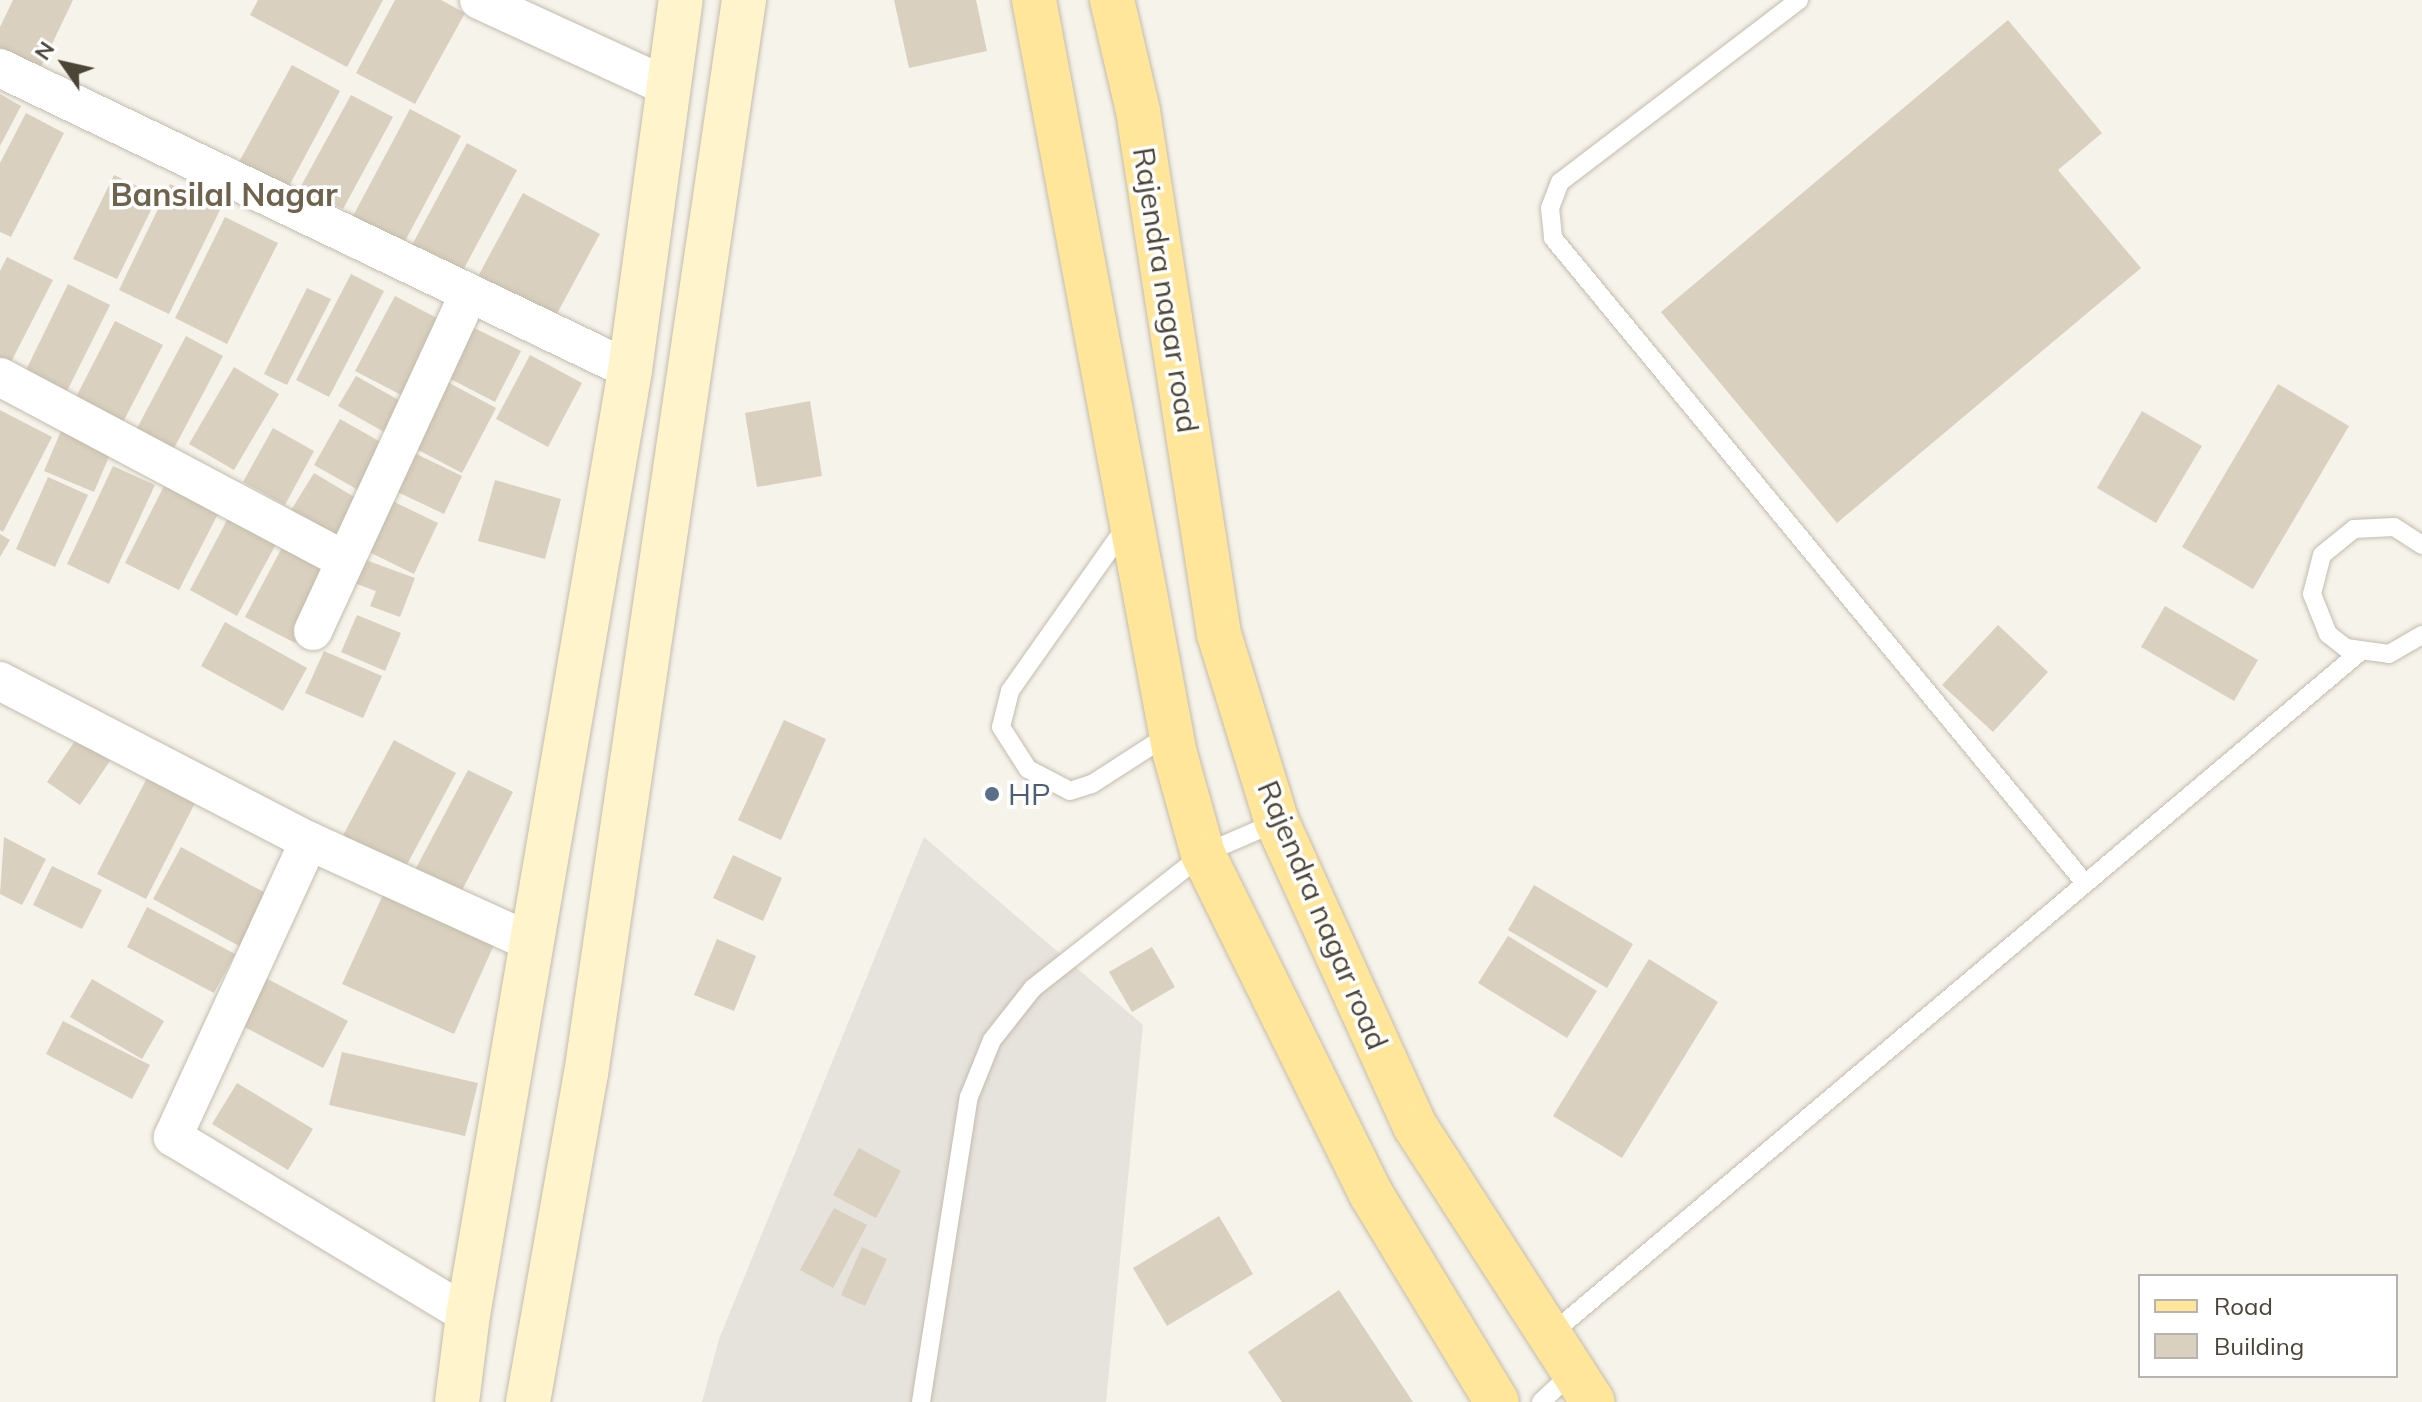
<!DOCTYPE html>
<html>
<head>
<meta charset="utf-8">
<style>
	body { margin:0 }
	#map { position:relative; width:2422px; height:1402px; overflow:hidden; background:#f6f3eb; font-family:Mulish,sans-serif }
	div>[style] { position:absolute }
	.industrial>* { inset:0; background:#e6e2dc }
	.building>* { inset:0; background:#d9d0bf }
	.roads { filter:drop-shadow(0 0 2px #c3bcac) drop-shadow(0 0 2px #c3bcac) }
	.lane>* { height:18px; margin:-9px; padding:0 9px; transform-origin:9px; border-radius:9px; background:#fff }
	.street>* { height:38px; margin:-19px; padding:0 19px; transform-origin:19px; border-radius:19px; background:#fff }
	.secondary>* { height:44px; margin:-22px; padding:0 22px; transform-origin:22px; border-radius:22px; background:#fff4cc }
	.primary>* { height:44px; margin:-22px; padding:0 22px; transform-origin:22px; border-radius:22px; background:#ffe69b }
	.dots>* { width:22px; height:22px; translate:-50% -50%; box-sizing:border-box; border:4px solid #fff; border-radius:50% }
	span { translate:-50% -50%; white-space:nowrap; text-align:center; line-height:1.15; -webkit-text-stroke:7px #fff; paint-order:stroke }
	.street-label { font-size:30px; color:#4b4437 }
	.service-label { font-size:30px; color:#4e5e75 }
	.left { translate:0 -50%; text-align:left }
	.neighbourhood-label { font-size:32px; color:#6f634e; font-weight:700 }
	.legend { position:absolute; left:2138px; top:1274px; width:260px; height:104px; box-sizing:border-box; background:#fff; border:2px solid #b7b4af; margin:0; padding:10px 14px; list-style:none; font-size:24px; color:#4b4437 }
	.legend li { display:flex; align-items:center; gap:16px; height:40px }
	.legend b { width:40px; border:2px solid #b7b4af }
	.north { position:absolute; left:24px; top:24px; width:80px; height:80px; -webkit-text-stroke:6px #fff; paint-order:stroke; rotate:304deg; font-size:22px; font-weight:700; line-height:32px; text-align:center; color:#4b4437 }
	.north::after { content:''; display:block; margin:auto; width:28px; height:36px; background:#4b4437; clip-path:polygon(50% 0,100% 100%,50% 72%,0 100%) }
</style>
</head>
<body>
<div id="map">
	<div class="industrial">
		<div style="clip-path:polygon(924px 837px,1143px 1025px,1106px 1402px,702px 1402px,719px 1339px)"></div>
	</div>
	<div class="building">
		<div style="clip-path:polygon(13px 0,73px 0,40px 69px,0 49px,0 27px)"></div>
		<div style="clip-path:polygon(258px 0,383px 0,347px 67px,250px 15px)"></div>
		<div style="clip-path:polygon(395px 0,441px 0,465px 13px,415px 104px,356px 73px)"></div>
		<div style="clip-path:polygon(894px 0,976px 0,987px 51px,909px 68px)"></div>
		<div style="clip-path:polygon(2008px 20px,2102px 133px,2058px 170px,2141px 268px,1837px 523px,1661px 312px)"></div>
		<div style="clip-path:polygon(292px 65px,340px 91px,288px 188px,239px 162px)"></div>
		<div style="clip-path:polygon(0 94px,21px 106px,0 146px)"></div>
		<div style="clip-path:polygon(351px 95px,393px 117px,343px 209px,301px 186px)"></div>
		<div style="clip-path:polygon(410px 109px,461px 136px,404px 243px,353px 216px)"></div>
		<div style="clip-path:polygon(26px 113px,64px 133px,11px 237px,0 232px,0 163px)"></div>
		<div style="clip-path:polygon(467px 143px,517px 170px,462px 272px,412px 245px)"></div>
		<div style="clip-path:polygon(114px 175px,158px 196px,117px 279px,73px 259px)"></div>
		<div style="clip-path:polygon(170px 184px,221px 208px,169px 314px,119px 290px)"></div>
		<div style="clip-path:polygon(523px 193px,600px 234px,553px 321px,476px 280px)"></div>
		<div style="clip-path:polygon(225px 217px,278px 243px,227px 344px,175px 318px)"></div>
		<div style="clip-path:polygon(7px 257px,53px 280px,9px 366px,0 362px,0 271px)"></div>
		<div style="clip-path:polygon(351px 274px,384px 291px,329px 397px,296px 380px)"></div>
		<div style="clip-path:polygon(68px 284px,110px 305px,67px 391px,26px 370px)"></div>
		<div style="clip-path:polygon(307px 288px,331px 299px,287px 385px,264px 374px)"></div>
		<div style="clip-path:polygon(395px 296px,450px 325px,411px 400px,355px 371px)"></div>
		<div style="clip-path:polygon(115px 321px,163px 345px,122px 424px,75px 399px)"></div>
		<div style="clip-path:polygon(464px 323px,521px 351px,495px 402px,439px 373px)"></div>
		<div style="clip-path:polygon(186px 336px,223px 356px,173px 450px,136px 430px)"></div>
		<div style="clip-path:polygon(530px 355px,582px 383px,548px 447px,496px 419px)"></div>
		<div style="clip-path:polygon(234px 367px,279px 394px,234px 470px,189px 444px)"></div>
		<div style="clip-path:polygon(356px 376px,411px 407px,393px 437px,338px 406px)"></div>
		<div style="clip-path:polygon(440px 378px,496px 408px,462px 473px,405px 443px)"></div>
		<div style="clip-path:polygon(2278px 384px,2349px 426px,2253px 589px,2182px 547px)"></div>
		<div style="clip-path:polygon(810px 401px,822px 476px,757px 487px,745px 413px)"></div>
		<div style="clip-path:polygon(0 410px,52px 437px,3px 532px,0 530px)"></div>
		<div style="clip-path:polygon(2142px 411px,2202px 446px,2156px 523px,2097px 488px)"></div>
		<div style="clip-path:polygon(340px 419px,393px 449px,367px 495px,314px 465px)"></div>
		<div style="clip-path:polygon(273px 428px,314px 451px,285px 505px,243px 482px)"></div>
		<div style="clip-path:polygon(61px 431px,111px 452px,94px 492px,44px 471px)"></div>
		<div style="clip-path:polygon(408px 450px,462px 476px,444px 514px,389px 488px)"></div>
		<div style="clip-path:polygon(113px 466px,155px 485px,109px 584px,67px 564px)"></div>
		<div style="clip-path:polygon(314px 473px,361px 501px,332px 549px,285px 520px)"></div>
		<div style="clip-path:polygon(48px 477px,88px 495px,55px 567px,16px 549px)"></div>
		<div style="clip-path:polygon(167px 480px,221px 508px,179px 590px,125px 563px)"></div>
		<div style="clip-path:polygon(495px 480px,561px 499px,545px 559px,478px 541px)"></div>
		<div style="clip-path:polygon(386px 498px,438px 523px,414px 574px,361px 548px)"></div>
		<div style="clip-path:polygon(234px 507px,282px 533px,237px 616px,190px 590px)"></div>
		<div style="clip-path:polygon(0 534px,10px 540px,0 557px)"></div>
		<div style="clip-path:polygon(286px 540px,336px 566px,295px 643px,245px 617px)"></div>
		<div style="clip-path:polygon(352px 555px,415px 578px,400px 617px,370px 606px,376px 591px,343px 579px)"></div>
		<div style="clip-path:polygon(2165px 606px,2258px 660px,2234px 701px,2141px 647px)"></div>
		<div style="clip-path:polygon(357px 615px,401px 633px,385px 671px,341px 652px)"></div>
		<div style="clip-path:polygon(225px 622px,307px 668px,283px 711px,201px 666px)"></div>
		<div style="clip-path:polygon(1998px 625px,2048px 672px,1993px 732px,1942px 685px)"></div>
		<div style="clip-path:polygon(324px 651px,382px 676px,363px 718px,305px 693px)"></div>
		<div style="clip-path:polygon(784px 720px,826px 739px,781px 840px,738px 820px)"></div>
		<div style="clip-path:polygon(77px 738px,110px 761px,80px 805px,47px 782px)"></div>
		<div style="clip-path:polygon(394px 740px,456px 773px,403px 872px,341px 839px)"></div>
		<div style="clip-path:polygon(468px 770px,513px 792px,459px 896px,414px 872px)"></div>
		<div style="clip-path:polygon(147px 778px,195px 803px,146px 899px,97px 874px)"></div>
		<div style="clip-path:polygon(4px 837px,46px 859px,22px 905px,0 894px)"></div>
		<div style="clip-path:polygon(181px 847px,269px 895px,241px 947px,153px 899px)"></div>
		<div style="clip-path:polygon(733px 855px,782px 878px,763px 921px,713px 898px)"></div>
		<div style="clip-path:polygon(52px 866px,102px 890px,82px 929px,33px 905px)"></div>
		<div style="clip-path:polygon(1534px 885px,1633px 944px,1607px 988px,1508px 930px)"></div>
		<div style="clip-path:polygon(383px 895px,494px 945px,454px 1034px,342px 984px)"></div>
		<div style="clip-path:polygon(147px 907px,235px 954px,214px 993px,127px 947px)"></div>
		<div style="clip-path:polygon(1508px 936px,1597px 991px,1567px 1038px,1478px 983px)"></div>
		<div style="clip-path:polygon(717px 939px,756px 956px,734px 1011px,694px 995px)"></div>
		<div style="clip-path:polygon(1152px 947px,1175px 987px,1132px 1012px,1109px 972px)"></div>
		<div style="clip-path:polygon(1649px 959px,1718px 1002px,1622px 1158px,1553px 1116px)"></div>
		<div style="clip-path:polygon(260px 975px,348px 1021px,323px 1068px,235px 1022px)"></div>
		<div style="clip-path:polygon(92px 979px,164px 1021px,142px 1059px,70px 1017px)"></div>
		<div style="clip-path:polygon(63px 1021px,150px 1065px,132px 1099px,46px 1054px)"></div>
		<div style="clip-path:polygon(342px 1052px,478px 1083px,465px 1136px,329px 1105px)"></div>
		<div style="clip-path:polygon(237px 1083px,313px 1129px,288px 1170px,212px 1124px)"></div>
		<div style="clip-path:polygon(859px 1148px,901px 1171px,876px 1218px,833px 1195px)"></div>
		<div style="clip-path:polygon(834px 1208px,867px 1225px,833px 1288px,800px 1270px)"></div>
		<div style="clip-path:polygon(1219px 1216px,1253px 1274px,1167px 1326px,1133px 1268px)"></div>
		<div style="clip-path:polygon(862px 1247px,887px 1259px,865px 1306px,841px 1295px)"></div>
		<div style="clip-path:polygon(1339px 1290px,1413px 1402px,1282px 1402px,1248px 1352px)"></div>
	</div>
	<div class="roads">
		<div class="lane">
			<div style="left:1799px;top:0;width:300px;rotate:142.7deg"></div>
			<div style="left:1560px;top:182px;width:28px;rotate:111deg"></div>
			<div style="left:1550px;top:208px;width:30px;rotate:84deg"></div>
			<div style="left:1553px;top:238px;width:835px;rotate:50.49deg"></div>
			<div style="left:1127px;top:525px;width:203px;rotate:125.2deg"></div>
			<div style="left:1010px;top:691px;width:37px;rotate:104deg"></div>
			<div style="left:1001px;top:727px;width:50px;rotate:57.3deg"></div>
			<div style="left:1028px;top:769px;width:47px;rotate:27.6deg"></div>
			<div style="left:1070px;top:791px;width:23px;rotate:-18deg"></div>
			<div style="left:1092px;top:784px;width:94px;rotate:-32.8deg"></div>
			<div style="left:2422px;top:545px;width:33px;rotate:-147deg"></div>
			<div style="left:2394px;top:527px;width:40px;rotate:177.1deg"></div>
			<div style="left:2354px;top:529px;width:41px;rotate:140.9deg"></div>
			<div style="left:2322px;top:555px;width:40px;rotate:104.4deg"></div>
			<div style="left:2312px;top:594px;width:43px;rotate:68.2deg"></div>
			<div style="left:2328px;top:634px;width:23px;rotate:38deg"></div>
			<div style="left:2346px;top:648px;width:43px;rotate:7.9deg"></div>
			<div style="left:2389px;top:654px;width:38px;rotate:-30deg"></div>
			<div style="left:1550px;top:1335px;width:1060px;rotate:-40.14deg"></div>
			<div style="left:921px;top:1402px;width:309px;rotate:-81.1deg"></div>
			<div style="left:969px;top:1097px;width:61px;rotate:-68deg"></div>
			<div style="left:992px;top:1040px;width:66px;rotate:-51.7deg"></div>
			<div style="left:1033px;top:988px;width:216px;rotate:-38.2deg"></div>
			<div style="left:1203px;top:854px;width:81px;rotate:-23.4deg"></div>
			<div style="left:1541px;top:1402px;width:45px;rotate:-43.2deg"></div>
		</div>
		<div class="street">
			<div style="left:479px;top:0;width:208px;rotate:24.7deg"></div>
			<div style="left:0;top:68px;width:699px;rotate:25.61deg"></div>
			<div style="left:0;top:377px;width:388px;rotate:28deg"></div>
			<div style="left:313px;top:631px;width:370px;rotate:-65.2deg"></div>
			<div style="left:0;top:681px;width:348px;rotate:27.4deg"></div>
			<div style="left:309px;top:841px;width:244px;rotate:24.5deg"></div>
			<div style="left:309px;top:841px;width:326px;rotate:114.7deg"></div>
			<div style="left:173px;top:1137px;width:345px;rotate:31.1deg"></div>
		</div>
		<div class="secondary">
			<div style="left:457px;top:1402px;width:88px;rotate:-82.8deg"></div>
			<div style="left:468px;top:1315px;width:959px;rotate:-80.27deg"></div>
			<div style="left:630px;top:370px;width:373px;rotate:-82.2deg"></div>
			<div style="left:528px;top:1402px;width:333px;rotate:-80deg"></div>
			<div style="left:586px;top:1074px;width:1086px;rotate:-81.63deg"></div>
		</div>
		<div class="primary">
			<div style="left:1034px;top:0;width:767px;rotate:79.41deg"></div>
			<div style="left:1175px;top:754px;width:104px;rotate:74.4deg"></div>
			<div style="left:1203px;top:854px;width:379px;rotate:63.7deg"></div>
			<div style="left:1371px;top:1194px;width:243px;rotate:58.8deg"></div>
			<div style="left:1112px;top:0;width:114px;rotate:76.8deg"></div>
			<div style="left:1138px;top:111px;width:529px;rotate:81.2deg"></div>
			<div style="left:1219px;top:634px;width:197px;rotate:72.9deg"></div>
			<div style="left:1277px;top:822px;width:334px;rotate:65.6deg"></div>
			<div style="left:1415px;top:1126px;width:328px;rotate:57.2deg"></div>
		</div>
	</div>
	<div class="dots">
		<div style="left:992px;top:794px;background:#5c6f8a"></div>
	</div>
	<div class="street-label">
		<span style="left:1166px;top:290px;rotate:81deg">Rajendra nagar road</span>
		<span style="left:1323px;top:915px;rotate:67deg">Rajendra nagar road</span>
	</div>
	<div class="service-label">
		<span class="left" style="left:1008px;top:794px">HP</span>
	</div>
	<div class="neighbourhood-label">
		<span style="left:224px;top:194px">Bansilal Nagar</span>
	</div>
	<ul class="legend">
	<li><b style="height:10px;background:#ffe69b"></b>Road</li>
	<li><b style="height:22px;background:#d9d0bf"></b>Building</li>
	</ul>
	<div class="north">N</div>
</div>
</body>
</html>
